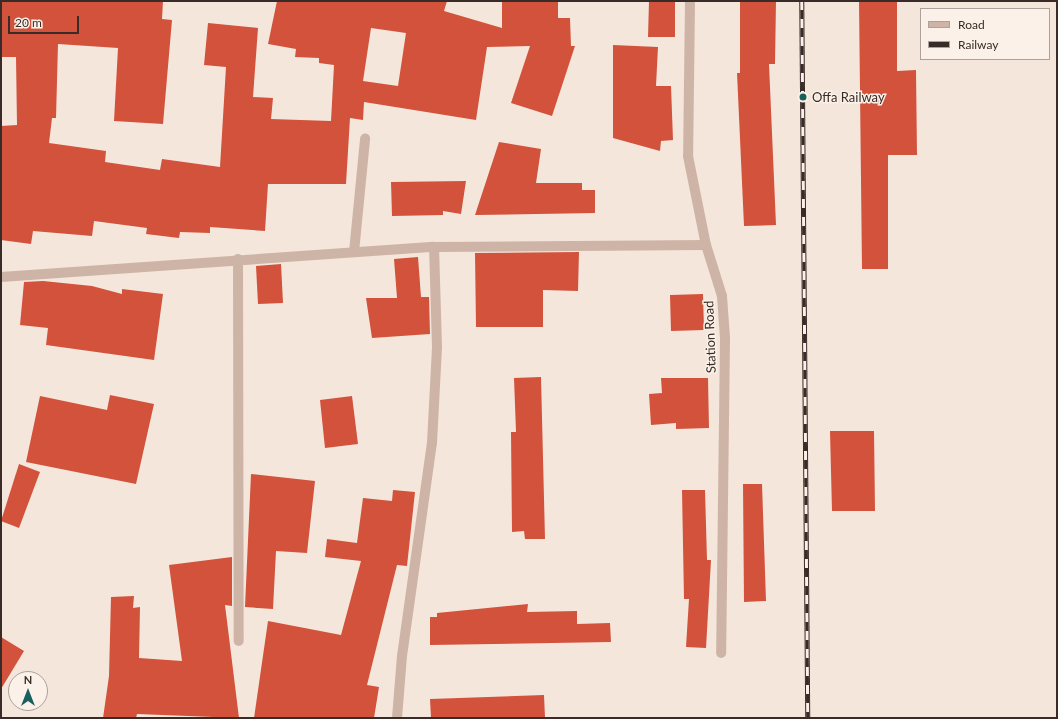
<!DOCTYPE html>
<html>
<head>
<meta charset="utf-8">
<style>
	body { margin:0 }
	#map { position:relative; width:1058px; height:719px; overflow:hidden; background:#f4e6db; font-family:Lato,sans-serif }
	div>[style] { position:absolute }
	.building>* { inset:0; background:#d2523c }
	.minor>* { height:10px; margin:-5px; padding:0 5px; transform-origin:5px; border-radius:5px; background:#ceb4a6 }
	.rail>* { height:4.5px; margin-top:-2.25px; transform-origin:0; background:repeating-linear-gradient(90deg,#fbf1e8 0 9px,#392b27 0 18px); box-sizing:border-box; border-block:1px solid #392b27 }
	.dots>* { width:11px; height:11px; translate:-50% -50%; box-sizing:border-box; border:2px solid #fbf1e8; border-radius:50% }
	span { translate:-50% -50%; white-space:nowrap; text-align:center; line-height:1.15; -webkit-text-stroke:3px #fbf1e8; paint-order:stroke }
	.poi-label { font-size:13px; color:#392b27 }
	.left { translate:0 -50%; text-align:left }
	.street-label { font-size:13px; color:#392b27 }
	.frame { position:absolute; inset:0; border:2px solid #392b27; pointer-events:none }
	.legend { position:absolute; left:920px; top:8px; width:130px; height:52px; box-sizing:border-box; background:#fbf1e8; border:1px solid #ada29b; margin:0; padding:5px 7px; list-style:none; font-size:12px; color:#392b27 }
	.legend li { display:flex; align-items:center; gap:8px; height:20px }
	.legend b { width:20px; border:1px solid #ada29b }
	.north { position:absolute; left:8px; top:671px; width:40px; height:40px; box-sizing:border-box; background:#fbf1e8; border:1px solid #ada29b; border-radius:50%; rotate:0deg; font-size:11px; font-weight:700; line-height:16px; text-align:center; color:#392b27 }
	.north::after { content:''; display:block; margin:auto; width:14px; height:18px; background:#195f5d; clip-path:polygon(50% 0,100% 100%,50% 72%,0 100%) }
	.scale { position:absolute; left:8px; top:16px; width:71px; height:18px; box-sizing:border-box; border:2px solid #392b27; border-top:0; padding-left:5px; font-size:12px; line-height:14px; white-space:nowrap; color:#392b27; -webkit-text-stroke:3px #fbf1e8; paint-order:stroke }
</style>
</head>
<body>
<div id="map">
	<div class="building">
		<div style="clip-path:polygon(evenodd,1px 1px,163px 1px,162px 19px,172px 20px,163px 124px,114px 121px,118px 48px,58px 44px,56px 118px,52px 118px,49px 143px,106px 151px,105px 162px,160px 170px,162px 159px,220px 167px,226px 67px,204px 65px,208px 23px,258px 28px,253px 97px,273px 98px,271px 119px,331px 121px,334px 65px,319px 63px,319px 58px,295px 57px,296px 49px,268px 44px,277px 1px,447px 1px,444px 11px,502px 28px,502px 1px,558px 1px,558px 18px,570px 18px,571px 46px,575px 46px,552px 116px,511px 103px,530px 46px,487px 47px,476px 120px,364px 102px,363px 120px,350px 118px,346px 184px,268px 184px,265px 231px,210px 227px,210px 233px,180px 232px,179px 238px,146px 234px,147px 228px,94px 221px,92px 236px,33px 231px,31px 244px,1px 240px,1px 126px,17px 125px,16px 57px,1px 57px,1px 1px,371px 28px,406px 33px,398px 86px,363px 81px,371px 28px)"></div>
		<div style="clip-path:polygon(649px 1px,675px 1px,675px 37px,648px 37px)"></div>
		<div style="clip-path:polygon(740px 1px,776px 1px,775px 64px,769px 64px,776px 225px,744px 226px,737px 73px,740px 73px)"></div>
		<div style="clip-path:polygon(859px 1px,897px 1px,897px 71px,916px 70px,917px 155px,888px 155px,888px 269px,862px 269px)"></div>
		<div style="clip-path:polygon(613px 45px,658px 47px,656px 86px,671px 86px,673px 140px,661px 141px,660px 151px,613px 138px)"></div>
		<div style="clip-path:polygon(499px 142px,541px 149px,536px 183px,582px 183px,582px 190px,595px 190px,595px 213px,475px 215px)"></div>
		<div style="clip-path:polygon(466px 181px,461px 214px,443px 211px,443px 215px,392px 216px,391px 182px)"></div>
		<div style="clip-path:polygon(579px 252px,578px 291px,543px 290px,543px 327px,476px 327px,475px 253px)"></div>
		<div style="clip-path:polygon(418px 257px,421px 297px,429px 297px,430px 334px,372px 338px,366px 298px,397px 298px,394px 259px)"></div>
		<div style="clip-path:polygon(281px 264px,283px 303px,258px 304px,256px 266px)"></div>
		<div style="clip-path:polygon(43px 281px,92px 286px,122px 294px,122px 289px,163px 294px,154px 360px,46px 345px,48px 328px,20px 325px,24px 282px)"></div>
		<div style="clip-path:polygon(703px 294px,704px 330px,671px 331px,670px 295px)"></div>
		<div style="clip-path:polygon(541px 377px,545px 539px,525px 539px,524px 531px,512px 532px,511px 432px,516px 432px,514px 378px)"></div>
		<div style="clip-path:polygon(661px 378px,708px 378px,709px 428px,676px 429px,676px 423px,651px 425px,649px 394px,662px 393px)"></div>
		<div style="clip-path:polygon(110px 395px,154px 404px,136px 484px,26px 462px,40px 396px,107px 410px)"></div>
		<div style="clip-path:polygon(352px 396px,358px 444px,325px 448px,320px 400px)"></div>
		<div style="clip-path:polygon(830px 431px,874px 431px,875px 511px,832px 511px)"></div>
		<div style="clip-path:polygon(19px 464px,40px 472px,19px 528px,1px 521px)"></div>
		<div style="clip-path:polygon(251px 474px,315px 481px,307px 553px,276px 551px,273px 609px,245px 607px)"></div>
		<div style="clip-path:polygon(743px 484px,762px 484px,766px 601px,744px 602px)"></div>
		<div style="clip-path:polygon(393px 490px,415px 492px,407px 566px,397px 565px,367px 685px,379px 687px,374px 718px,254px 718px,268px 621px,341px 635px,361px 561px,325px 557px,327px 539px,357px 543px,363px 498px,392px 501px)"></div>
		<div style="clip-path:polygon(682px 490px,705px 490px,707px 560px,711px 560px,706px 648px,686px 647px,689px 599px,684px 599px)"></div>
		<div style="clip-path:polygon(232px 557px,232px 606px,225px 605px,239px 718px,137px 714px,136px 718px,103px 718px,109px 676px,111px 597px,134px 596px,133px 608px,140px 607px,139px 658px,182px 661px,169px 565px)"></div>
		<div style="clip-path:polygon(528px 604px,527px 612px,577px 611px,577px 624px,610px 623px,611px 642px,430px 645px,430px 617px,437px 617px,437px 613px)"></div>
		<div style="clip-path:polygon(1px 637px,24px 651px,1px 689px)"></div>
		<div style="clip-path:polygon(544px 695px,545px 718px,431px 718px,430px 699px)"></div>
	</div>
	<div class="minor">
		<div style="left:690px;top:1px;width:155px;rotate:90.7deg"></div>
		<div style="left:688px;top:156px;width:91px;rotate:78.6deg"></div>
		<div style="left:706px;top:245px;width:53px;rotate:72.6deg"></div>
		<div style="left:722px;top:296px;width:42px;rotate:85.9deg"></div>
		<div style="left:725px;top:338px;width:315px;rotate:90.7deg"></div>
		<div style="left:354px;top:252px;width:114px;rotate:-84.4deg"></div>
		<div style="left:238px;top:259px;width:382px;rotate:89.9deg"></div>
		<div style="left:1px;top:277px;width:434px;rotate:-4deg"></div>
		<div style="left:434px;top:247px;width:272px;rotate:-0.4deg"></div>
		<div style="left:397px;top:718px;width:62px;rotate:-85.4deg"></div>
		<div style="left:402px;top:656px;width:215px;rotate:-82deg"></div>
		<div style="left:432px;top:443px;width:96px;rotate:-87deg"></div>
		<div style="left:437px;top:347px;width:100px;rotate:-91.7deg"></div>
	</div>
	<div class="rail">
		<div style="left:802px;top:1px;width:717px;rotate:89.52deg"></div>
	</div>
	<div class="dots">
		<div style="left:803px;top:97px;background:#195f5d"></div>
	</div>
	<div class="poi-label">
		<span class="left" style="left:812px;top:97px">Offa Railway</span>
	</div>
	<div class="street-label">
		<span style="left:710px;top:337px;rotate:-92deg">Station Road</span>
	</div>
	<div class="frame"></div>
	<ul class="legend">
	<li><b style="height:5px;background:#ceb4a6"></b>Road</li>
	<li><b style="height:5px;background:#392b27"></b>Railway</li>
	</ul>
	<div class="north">N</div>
	<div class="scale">20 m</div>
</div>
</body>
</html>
